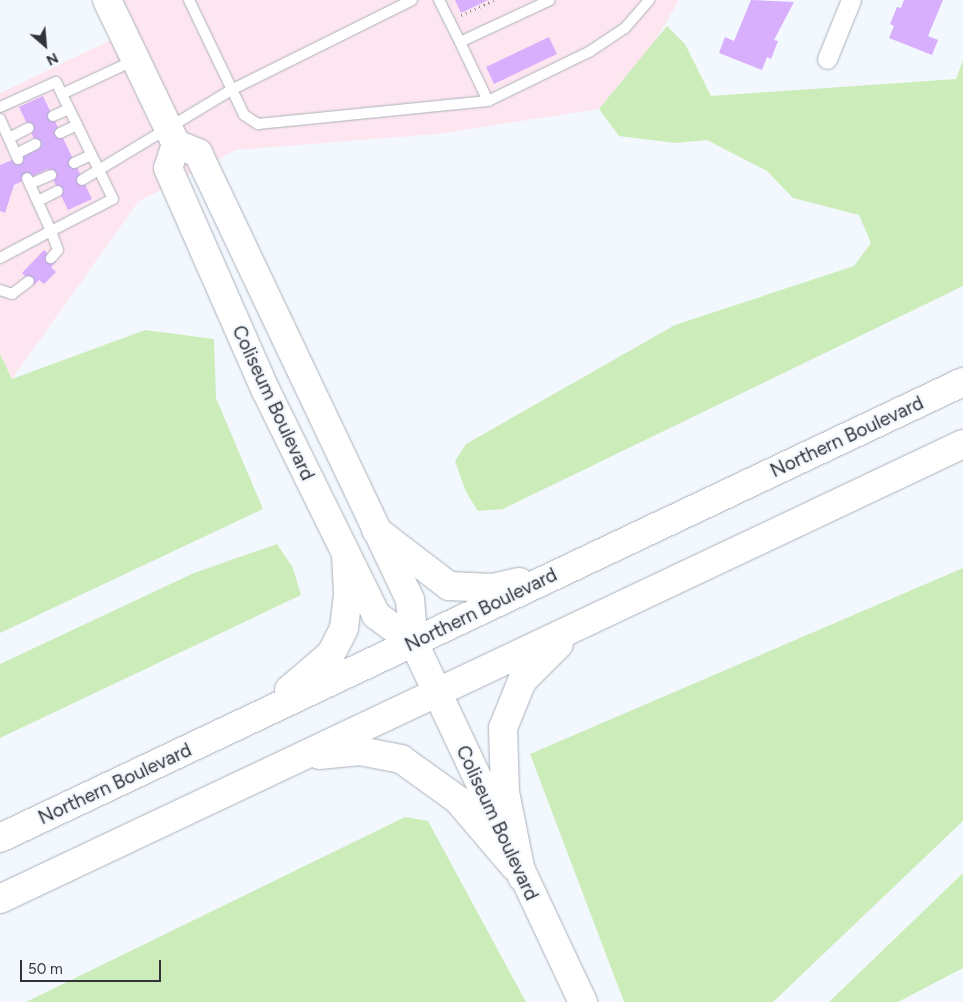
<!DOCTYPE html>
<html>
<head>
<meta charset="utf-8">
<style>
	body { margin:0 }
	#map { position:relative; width:963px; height:1002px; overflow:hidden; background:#f3f8fe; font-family:Figtree,sans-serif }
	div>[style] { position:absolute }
	.commercial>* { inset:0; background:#fee6f1 }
	.green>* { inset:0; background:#ccecba }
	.building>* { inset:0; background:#d8affd }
	.path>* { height:3px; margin-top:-1.5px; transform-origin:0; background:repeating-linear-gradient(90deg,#8d9196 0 1px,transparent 0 5px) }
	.roads { filter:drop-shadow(0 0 1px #aab1ba) drop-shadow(0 0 1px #aab1ba) }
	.service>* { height:10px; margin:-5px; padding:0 5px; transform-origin:5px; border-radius:5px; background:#fff }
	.minor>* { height:19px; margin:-9.5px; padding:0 9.5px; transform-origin:9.5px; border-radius:9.5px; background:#fff }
	.secondary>* { height:28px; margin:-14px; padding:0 14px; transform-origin:14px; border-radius:14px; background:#fff }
	.trunk>* { height:28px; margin:-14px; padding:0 14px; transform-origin:14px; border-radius:14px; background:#fff }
	span { translate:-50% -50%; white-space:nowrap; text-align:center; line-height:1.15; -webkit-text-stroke:4.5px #f3f8fe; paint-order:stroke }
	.street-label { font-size:19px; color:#313438 }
	.north { position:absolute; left:20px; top:20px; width:50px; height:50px; -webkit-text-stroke:4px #f3f8fe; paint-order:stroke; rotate:153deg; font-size:14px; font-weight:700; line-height:20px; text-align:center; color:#313438 }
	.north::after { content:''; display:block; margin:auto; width:18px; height:22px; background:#313438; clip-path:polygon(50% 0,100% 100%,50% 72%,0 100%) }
	.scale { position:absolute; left:20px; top:960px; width:141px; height:22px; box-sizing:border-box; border:2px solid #313438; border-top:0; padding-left:6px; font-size:15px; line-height:18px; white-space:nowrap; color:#313438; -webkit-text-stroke:4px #f3f8fe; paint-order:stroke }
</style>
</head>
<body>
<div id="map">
	<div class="commercial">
		<div style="clip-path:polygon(123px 0,679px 0,650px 50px,599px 109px,437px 134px,236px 150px,138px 202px,12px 379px,0 354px,0 93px,136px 28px)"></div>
	</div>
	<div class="green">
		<div style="clip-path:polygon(667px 26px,685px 44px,711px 96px,956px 79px,963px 60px,963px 286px,503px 509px,478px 511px,466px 492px,455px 461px,466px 444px,675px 325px,854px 266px,871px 243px,859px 215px,793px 198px,767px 171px,707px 140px,675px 143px,619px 136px,599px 109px)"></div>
		<div style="clip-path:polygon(145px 330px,214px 339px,216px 398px,263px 509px,0 633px,0 354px,12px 379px)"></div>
		<div style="clip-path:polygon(277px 544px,293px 568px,301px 595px,0 738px,0 664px,194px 573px)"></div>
		<div style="clip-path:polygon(963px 568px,963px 821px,773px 1002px,624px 1002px,530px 754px)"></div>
		<div style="clip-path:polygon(405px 817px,428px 821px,526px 1002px,26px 1002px)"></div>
		<div style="clip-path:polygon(963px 873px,963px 968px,898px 1002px,829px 1002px)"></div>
	</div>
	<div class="building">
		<div style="clip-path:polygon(455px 0,488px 0,461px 13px)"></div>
		<div style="clip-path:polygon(751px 0,794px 2px,774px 40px,778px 41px,771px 59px,767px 57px,762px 70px,719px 53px,725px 37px,734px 41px)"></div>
		<div style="clip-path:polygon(904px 0,943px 0,928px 36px,938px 40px,932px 55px,889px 38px,894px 26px,890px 24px,897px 7px,901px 8px)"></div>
		<div style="clip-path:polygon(549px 37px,557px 54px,494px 84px,486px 67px)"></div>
		<div style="clip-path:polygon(43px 96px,92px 199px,68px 210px,48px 169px,14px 185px,5px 213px,0 211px,0 165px,39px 149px,19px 107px)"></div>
		<div style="clip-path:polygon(44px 250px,56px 262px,51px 267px,56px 272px,44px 284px,39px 280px,34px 285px,22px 273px)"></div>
	</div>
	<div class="path">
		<div style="left:461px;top:15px;width:36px;rotate:-24deg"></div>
	</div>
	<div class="roads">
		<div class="service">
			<div style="left:189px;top:0;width:127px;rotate:64.4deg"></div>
			<div style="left:244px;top:115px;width:17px;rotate:33deg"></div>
			<div style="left:258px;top:124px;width:231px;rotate:-5.7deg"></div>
			<div style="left:488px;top:101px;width:65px;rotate:-115.4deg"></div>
			<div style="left:439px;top:0;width:47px;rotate:63.4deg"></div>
			<div style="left:460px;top:42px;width:99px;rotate:-25deg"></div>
			<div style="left:62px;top:94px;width:81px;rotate:-25deg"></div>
			<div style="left:488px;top:101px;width:112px;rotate:-25.9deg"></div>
			<div style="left:589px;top:52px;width:43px;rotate:-33.7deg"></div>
			<div style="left:625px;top:28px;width:37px;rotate:-49deg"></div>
			<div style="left:0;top:107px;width:61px;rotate:-24.1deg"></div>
			<div style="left:56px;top:82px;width:130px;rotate:64deg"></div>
			<div style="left:113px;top:199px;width:70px;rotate:152.7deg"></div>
			<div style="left:51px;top:231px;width:58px;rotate:-114.4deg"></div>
			<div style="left:53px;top:116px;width:17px;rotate:-24deg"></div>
			<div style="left:0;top:119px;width:44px;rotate:65.8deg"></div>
			<div style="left:60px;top:133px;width:19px;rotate:-25deg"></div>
			<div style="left:9px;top:138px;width:22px;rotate:-27deg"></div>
			<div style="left:16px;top:154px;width:22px;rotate:-27deg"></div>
			<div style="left:74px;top:163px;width:19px;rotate:-25deg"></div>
			<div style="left:82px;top:180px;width:174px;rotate:-31.1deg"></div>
			<div style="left:231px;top:90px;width:202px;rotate:-26.4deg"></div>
			<div style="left:30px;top:184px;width:23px;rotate:-23deg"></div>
			<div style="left:38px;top:201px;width:22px;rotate:-27deg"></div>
			<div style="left:0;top:258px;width:58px;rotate:-27.9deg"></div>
			<div style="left:51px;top:231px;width:20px;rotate:70deg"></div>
			<div style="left:58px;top:250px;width:11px;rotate:131deg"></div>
			<div style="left:0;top:290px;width:13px;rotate:18deg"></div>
			<div style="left:12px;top:294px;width:21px;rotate:-37deg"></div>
		</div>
		<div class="minor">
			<div style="left:827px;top:59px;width:64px;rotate:-67.9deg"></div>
		</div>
		<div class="secondary">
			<div style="left:107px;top:0;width:160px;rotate:64.4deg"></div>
			<div style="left:176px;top:144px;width:25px;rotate:108deg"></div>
			<div style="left:168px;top:168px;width:244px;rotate:66.3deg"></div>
			<div style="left:266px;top:391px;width:250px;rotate:63.8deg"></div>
			<div style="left:376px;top:615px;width:47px;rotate:36.4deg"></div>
			<div style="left:176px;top:144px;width:24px;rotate:22deg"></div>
			<div style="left:198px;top:153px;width:495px;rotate:64.6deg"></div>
			<div style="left:410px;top:600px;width:43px;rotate:84.7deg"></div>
			<div style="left:414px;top:643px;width:397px;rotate:64.8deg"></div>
		</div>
		<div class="trunk">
			<div style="left:376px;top:530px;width:92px;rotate:37.5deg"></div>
			<div style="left:449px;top:586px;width:44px;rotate:2.6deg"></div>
			<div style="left:493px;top:588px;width:27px;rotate:-13deg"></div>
			<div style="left:289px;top:690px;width:55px;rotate:-40.6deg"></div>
			<div style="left:331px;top:654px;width:29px;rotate:-63deg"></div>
			<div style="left:344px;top:628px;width:35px;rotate:-83deg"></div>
			<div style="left:348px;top:593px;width:39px;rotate:-93deg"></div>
			<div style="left:319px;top:755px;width:41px;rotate:-5.6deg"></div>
			<div style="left:360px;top:751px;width:42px;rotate:11deg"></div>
			<div style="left:401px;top:759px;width:70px;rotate:35.7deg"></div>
			<div style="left:458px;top:800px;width:88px;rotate:49.6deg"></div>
			<div style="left:0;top:838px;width:1066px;rotate:-25.34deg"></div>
			<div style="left:522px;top:877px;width:87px;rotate:-101.3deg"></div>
			<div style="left:505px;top:792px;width:64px;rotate:-91.8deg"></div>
			<div style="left:503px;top:728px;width:51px;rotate:-68deg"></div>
			<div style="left:522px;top:681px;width:52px;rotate:-45deg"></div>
			<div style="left:0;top:899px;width:1065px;rotate:-25.29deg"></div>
		</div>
	</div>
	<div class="street-label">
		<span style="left:273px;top:403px;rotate:65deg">Coliseum Boulevard</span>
		<span style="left:847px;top:437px;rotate:-25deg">Northern Boulevard</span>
		<span style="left:481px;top:610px;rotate:-26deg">Northern Boulevard</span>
		<span style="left:115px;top:784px;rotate:-25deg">Northern Boulevard</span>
		<span style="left:497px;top:823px;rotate:65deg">Coliseum Boulevard</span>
	</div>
	<div class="north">N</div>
	<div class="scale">50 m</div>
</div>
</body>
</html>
